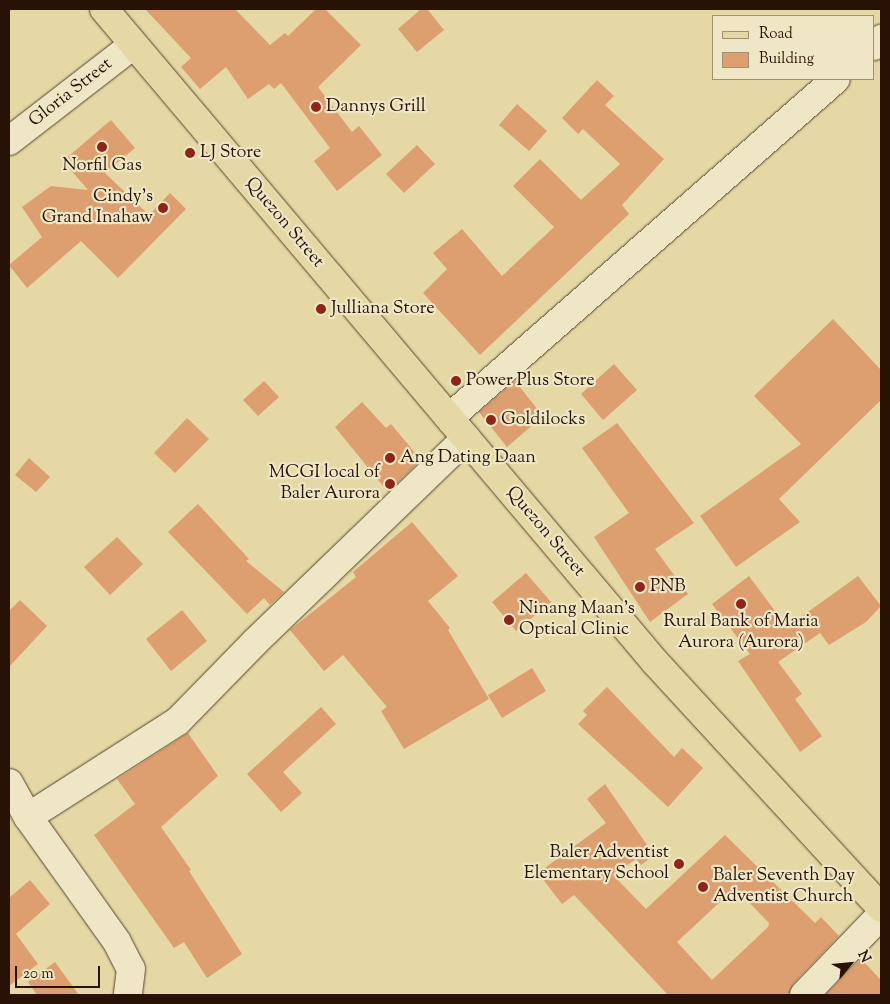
<!DOCTYPE html>
<html>
<head>
<meta charset="utf-8">
<style>
	body { margin:0 }
	#map { position:relative; width:890px; height:1004px; overflow:hidden; background:#e5d8a5; font-family:"Sorts Mill Goudy",serif }
	div>[style] { position:absolute }
	.building>* { inset:0; background:#dd9e70 }
	.roads { filter:drop-shadow(0 0 1px #57442e) drop-shadow(0 0 1px #57442e) }
	.street>* { height:28px; margin:-14px; padding:0 14px; transform-origin:14px; border-radius:14px; background:#eee6c4 }
	.primary>* { height:28px; margin:-14px; padding:0 14px; transform-origin:14px; border-radius:14px; background:#e5d8a5 }
	.dots>* { width:14px; height:14px; translate:-50% -50%; box-sizing:border-box; border:2px solid #eee6c4; border-radius:50% }
	span { translate:-50% -50%; white-space:nowrap; text-align:center; line-height:1.15; -webkit-text-stroke:4.5px #eee6c4; paint-order:stroke }
	.street-label { font-size:18px; color:#281206 }
	.poi-label { font-size:18px; color:#281206 }
	.left { translate:0 -50%; text-align:left }
	.right { translate:-100% -50%; text-align:right }
	.frame { position:absolute; inset:0; border:10px solid #281206; pointer-events:none }
	.legend { position:absolute; left:712px; top:15px; width:162px; height:65px; box-sizing:border-box; background:#eee6c4; border:1px solid #9f9178; margin:0; padding:6px 9px; list-style:none; font-size:15px; color:#281206 }
	.legend li { display:flex; align-items:center; gap:10px; height:25px }
	.legend b { width:25px; border:1px solid #9f9178 }
	.north { position:absolute; left:825px; top:939px; width:50px; height:50px; -webkit-text-stroke:4px #eee6c4; paint-order:stroke; rotate:62deg; font-size:14px; font-weight:700; line-height:20px; text-align:center; color:#281206 }
	.north::after { content:''; display:block; margin:auto; width:18px; height:22px; background:#281206; clip-path:polygon(50% 0,100% 100%,50% 72%,0 100%) }
	.scale { position:absolute; left:15px; top:966px; width:85px; height:22px; box-sizing:border-box; border:2px solid #281206; border-top:0; padding-left:6px; font-size:15px; line-height:18px; white-space:nowrap; color:#281206; -webkit-text-stroke:4px #eee6c4; paint-order:stroke }
</style>
</head>
<body>
<div id="map">
	<div class="building">
		<div style="clip-path:polygon(145px 9px,235px 9px,270px 45px,285px 33px,288px 36px,316px 9px,325px 9px,361px 45px,318px 87px,352px 132px,359px 126px,382px 155px,337px 191px,314px 161px,330px 148px,281px 83px,274px 89px,269px 84px,248px 99px,226px 67px,200px 89px,181px 67px,191px 58px)"></div>
		<div style="clip-path:polygon(421px 9px,427px 9px,444px 30px,417px 52px,398px 29px)"></div>
		<div style="clip-path:polygon(597px 80px,614px 96px,605px 105px,664px 159px,622px 205px,629px 214px,480px 355px,423px 293px,447px 269px,433px 253px,462px 229px,502px 276px,554px 227px,513px 186px,540px 159px,581px 200px,620px 164px,583px 129px,578px 134px,562px 118px)"></div>
		<div style="clip-path:polygon(517px 104px,547px 131px,529px 151px,499px 125px)"></div>
		<div style="clip-path:polygon(111px 120px,135px 148px,105px 173px,149px 215px,170px 193px,186px 209px,118px 278px,81px 241px,27px 288px,9px 265px,42px 237px,22px 207px,51px 186px,88px 190px,63px 161px)"></div>
		<div style="clip-path:polygon(417px 145px,435px 164px,404px 193px,386px 174px)"></div>
		<div style="clip-path:polygon(833px 319px,881px 370px,881px 400px,779px 499px,800px 522px,736px 567px,700px 516px,801px 444px,754px 396px)"></div>
		<div style="clip-path:polygon(614px 364px,637px 390px,603px 420px,581px 394px)"></div>
		<div style="clip-path:polygon(264px 381px,279px 397px,258px 416px,243px 400px)"></div>
		<div style="clip-path:polygon(515px 381px,543px 416px,507px 447px,479px 412px)"></div>
		<div style="clip-path:polygon(362px 402px,386px 428px,391px 424px,421px 460px,388px 492px,335px 427px)"></div>
		<div style="clip-path:polygon(187px 418px,209px 439px,175px 473px,154px 453px)"></div>
		<div style="clip-path:polygon(617px 423px,694px 523px,655px 549px,688px 594px,650px 622px,594px 537px,629px 513px,582px 448px)"></div>
		<div style="clip-path:polygon(29px 458px,50px 477px,36px 492px,15px 475px)"></div>
		<div style="clip-path:polygon(198px 504px,249px 559px,246px 561px,284px 592px,270px 605px,264px 598px,247px 614px,168px 532px)"></div>
		<div style="clip-path:polygon(412px 522px,458px 576px,428px 601px,450px 628px,448px 630px,489px 699px,404px 749px,381px 711px,387px 707px,343px 655px,324px 671px,290px 630px,356px 577px,353px 572px)"></div>
		<div style="clip-path:polygon(117px 537px,143px 564px,110px 595px,84px 567px)"></div>
		<div style="clip-path:polygon(526px 573px,551px 602px,516px 631px,492px 602px)"></div>
		<div style="clip-path:polygon(749px 576px,787px 627px,858px 576px,881px 606px,866px 622px,829px 645px,820px 633px,778px 662px,802px 694px,795px 699px,822px 736px,800px 752px,738px 661px,750px 654px,712px 604px)"></div>
		<div style="clip-path:polygon(20px 600px,47px 626px,9px 667px,9px 611px)"></div>
		<div style="clip-path:polygon(182px 610px,207px 641px,171px 671px,146px 639px)"></div>
		<div style="clip-path:polygon(532px 668px,546px 691px,502px 718px,488px 695px)"></div>
		<div style="clip-path:polygon(607px 687px,674px 757px,682px 748px,703px 768px,668px 807px,578px 724px,587px 715px,583px 711px)"></div>
		<div style="clip-path:polygon(321px 707px,336px 724px,283px 772px,302px 793px,281px 812px,247px 774px)"></div>
		<div style="clip-path:polygon(188px 733px,218px 776px,161px 827px,191px 870px,189px 871px,242px 954px,207px 978px,184px 942px,174px 948px,94px 835px,135px 804px,117px 779px)"></div>
		<div style="clip-path:polygon(evenodd,605px 784px,654px 855px,641px 865px,636px 859px,613px 875px,646px 909px,725px 835px,815px 923px,821px 917px,839px 936px,793px 984px,789px 995px,668px 995px,574px 895px,562px 904px,538px 873px,606px 823px,587px 799px,605px 784px,735px 888px,769px 923px,768px 927px,712px 980px,677px 942px,735px 888px)"></div>
		<div style="clip-path:polygon(30px 880px,50px 904px,16px 934px,38px 964px,9px 986px,9px 898px)"></div>
		<div style="clip-path:polygon(861px 959px,881px 980px,881px 995px,825px 995px)"></div>
		<div style="clip-path:polygon(55px 962px,79px 995px,37px 995px,28px 982px)"></div>
	</div>
	<div class="roads">
		<div class="street">
			<div style="left:874px;top:46px;width:10px;rotate:-45deg"></div>
			<div style="left:9px;top:141px;width:157px;rotate:-37.7deg"></div>
			<div style="left:449px;top:418px;width:514px;rotate:-41.22deg"></div>
			<div style="left:9px;top:783px;width:39px;rotate:61deg"></div>
			<div style="left:28px;top:817px;width:153px;rotate:54.5deg"></div>
			<div style="left:117px;top:942px;width:30px;rotate:63deg"></div>
			<div style="left:131px;top:969px;width:26px;rotate:97deg"></div>
			<div style="left:28px;top:817px;width:178px;rotate:-32.6deg"></div>
			<div style="left:178px;top:721px;width:109px;rotate:-45.7deg"></div>
			<div style="left:254px;top:643px;width:295px;rotate:-44deg"></div>
			<div style="left:804px;top:995px;width:111px;rotate:-46.1deg"></div>
		</div>
		<div class="primary">
			<div style="left:104px;top:9px;width:854px;rotate:49.84deg"></div>
			<div style="left:655px;top:662px;width:334px;rotate:47.4deg"></div>
		</div>
	</div>
	<div class="dots">
		<div style="left:316px;top:107px;background:#8f2418"></div>
		<div style="left:102px;top:147px;background:#8f2418"></div>
		<div style="left:190px;top:153px;background:#8f2418"></div>
		<div style="left:163px;top:208px;background:#8f2418"></div>
		<div style="left:321px;top:309px;background:#8f2418"></div>
		<div style="left:456px;top:381px;background:#8f2418"></div>
		<div style="left:491px;top:420px;background:#8f2418"></div>
		<div style="left:390px;top:458px;background:#8f2418"></div>
		<div style="left:390px;top:484px;background:#8f2418"></div>
		<div style="left:640px;top:587px;background:#8f2418"></div>
		<div style="left:741px;top:604px;background:#8f2418"></div>
		<div style="left:509px;top:620px;background:#8f2418"></div>
		<div style="left:679px;top:864px;background:#8f2418"></div>
		<div style="left:703px;top:887px;background:#8f2418"></div>
	</div>
	<div class="street-label">
		<span style="left:71px;top:93px;rotate:-38deg">Gloria Street</span>
		<span style="left:284px;top:223px;rotate:50deg">Quezon Street</span>
		<span style="left:545px;top:532px;rotate:50deg">Quezon Street</span>
	</div>
	<div class="poi-label">
		<span class="left" style="left:326px;top:107px">Dannys Grill</span>
		<span class="left" style="left:200px;top:153px">LJ Store</span>
		<span style="left:102px;top:166px">Norfil Gas</span>
		<span class="right" style="left:153px;top:208px">Cindy's<br>Grand Inahaw</span>
		<span class="left" style="left:331px;top:309px">Julliana Store</span>
		<span class="left" style="left:466px;top:381px">Power Plus Store</span>
		<span class="left" style="left:501px;top:420px">Goldilocks</span>
		<span class="left" style="left:400px;top:458px">Ang Dating Daan</span>
		<span class="right" style="left:380px;top:484px">MCGI local of<br>Baler Aurora</span>
		<span class="left" style="left:650px;top:587px">PNB</span>
		<span class="left" style="left:519px;top:620px">Ninang Maan's<br>Optical Clinic</span>
		<span style="left:741px;top:633px">Rural Bank of Maria<br>Aurora (Aurora)</span>
		<span class="right" style="left:669px;top:864px">Baler Adventist<br>Elementary School</span>
		<span class="left" style="left:713px;top:887px">Baler Seventh Day<br>Adventist Church</span>
	</div>
	<div class="frame"></div>
	<ul class="legend">
	<li><b style="height:6px;background:#e5d8a5"></b>Road</li>
	<li><b style="height:14px;background:#dd9e70"></b>Building</li>
	</ul>
	<div class="north">N</div>
	<div class="scale">20 m</div>
</div>
</body>
</html>
